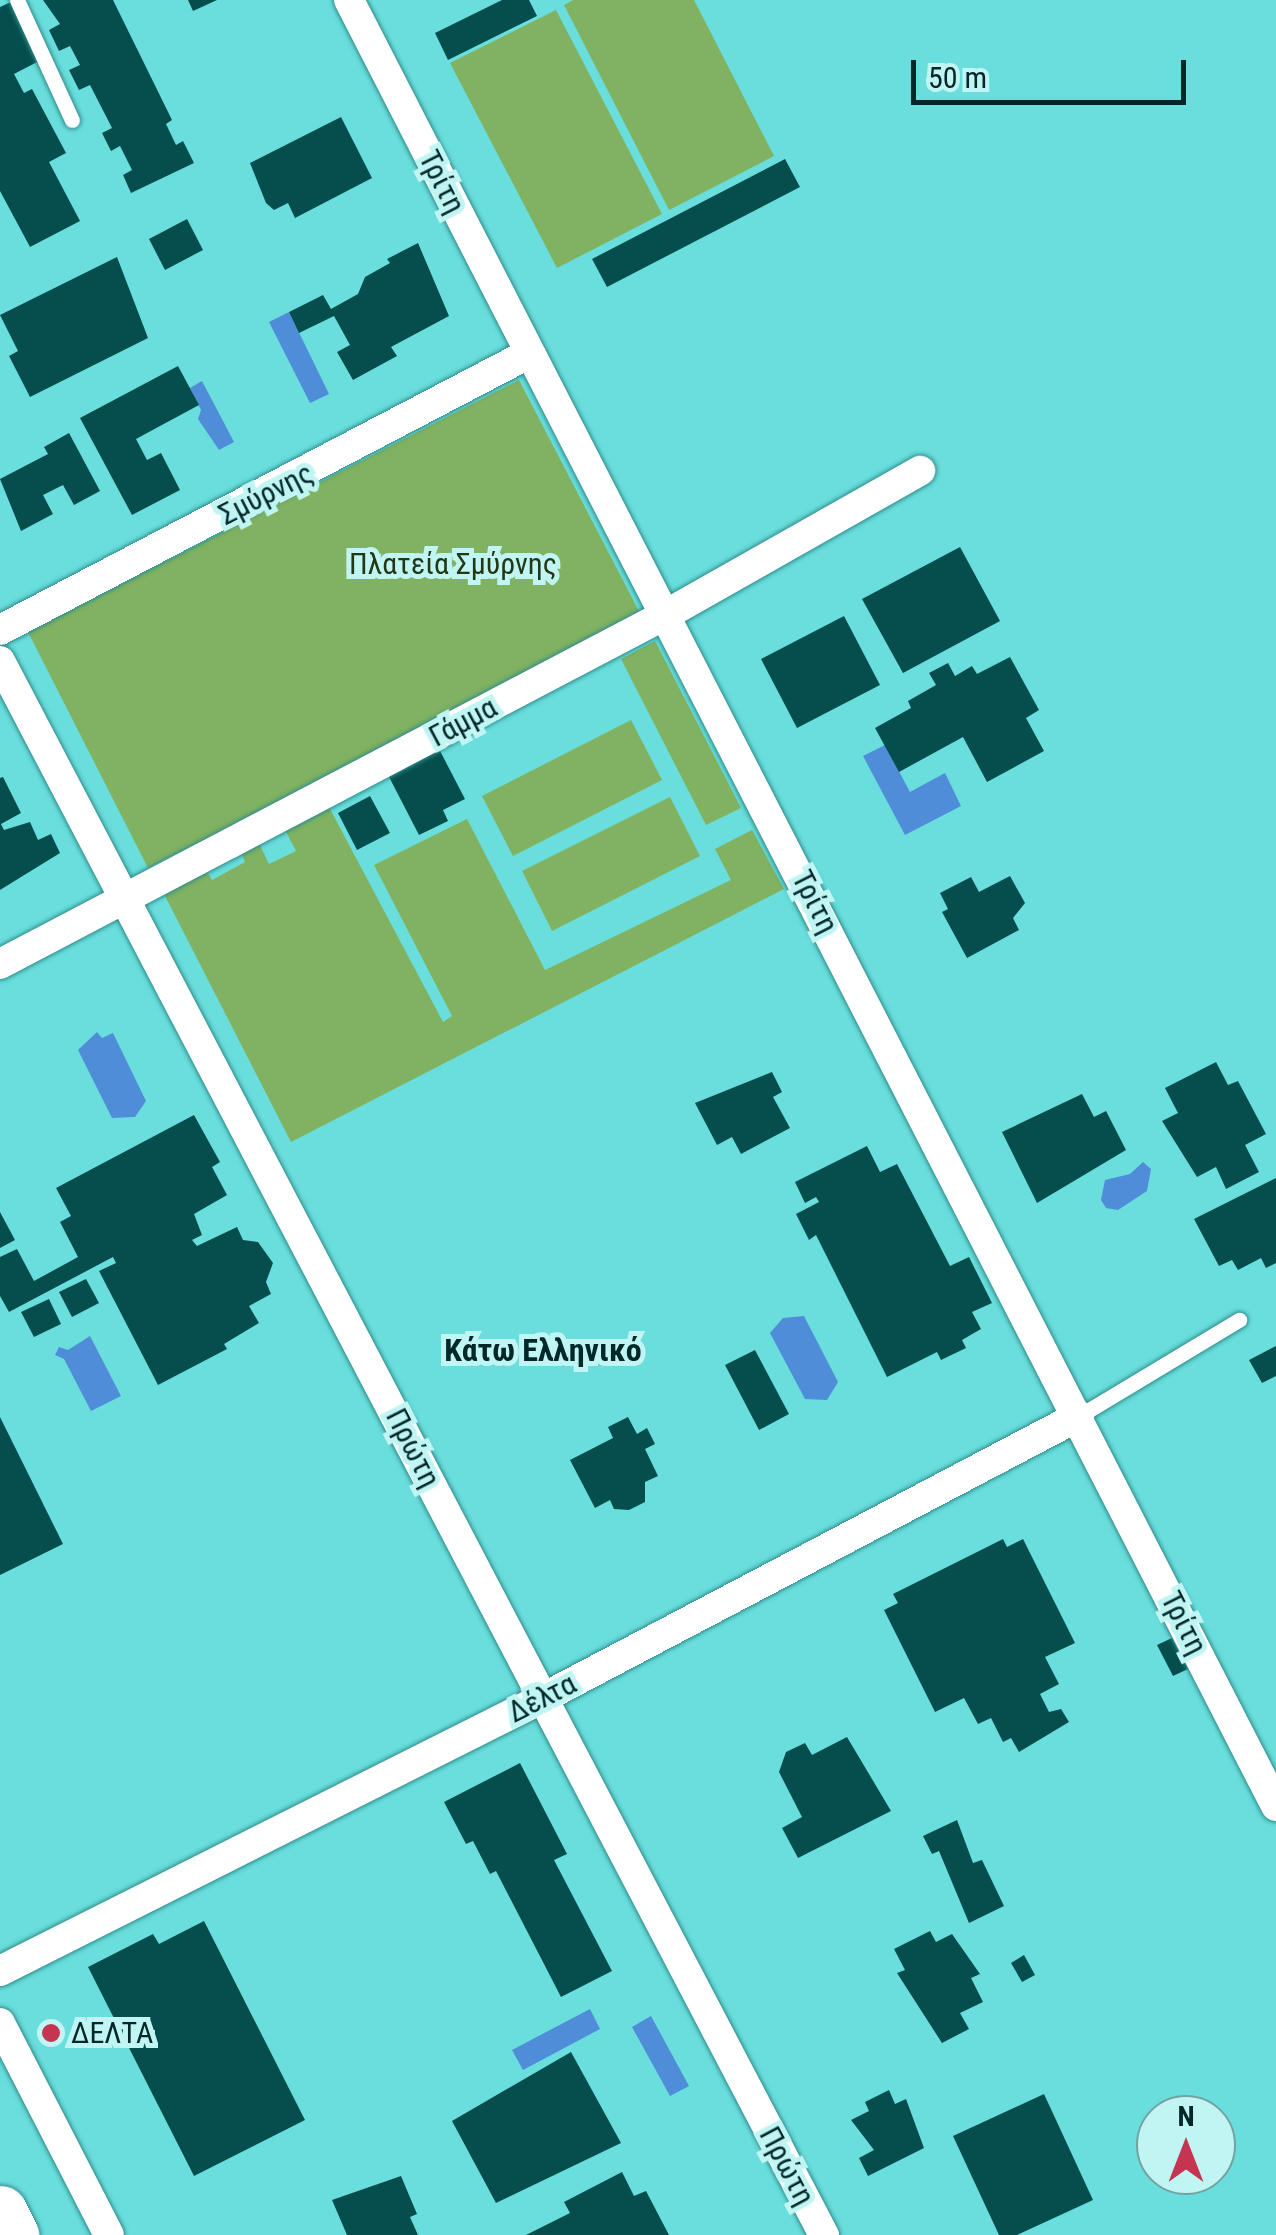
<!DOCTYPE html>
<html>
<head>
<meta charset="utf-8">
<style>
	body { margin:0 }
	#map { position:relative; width:1276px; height:2235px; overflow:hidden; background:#69dedd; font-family:"Roboto Condensed",sans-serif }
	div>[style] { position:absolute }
	.green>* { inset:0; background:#80b261 }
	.water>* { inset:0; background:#508dd8 }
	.building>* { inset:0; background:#064e4e }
	.roads { filter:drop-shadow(0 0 2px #2f8b8a) drop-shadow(0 0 2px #2f8b8a) }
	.lane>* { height:15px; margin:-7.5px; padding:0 7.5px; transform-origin:7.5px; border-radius:7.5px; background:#fff }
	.street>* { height:30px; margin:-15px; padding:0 15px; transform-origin:15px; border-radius:15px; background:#fff }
	.highway>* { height:55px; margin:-27.5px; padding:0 27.5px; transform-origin:27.5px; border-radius:27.5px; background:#fff }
	.dots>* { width:28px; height:28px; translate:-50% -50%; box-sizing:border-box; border:5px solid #c1f5f3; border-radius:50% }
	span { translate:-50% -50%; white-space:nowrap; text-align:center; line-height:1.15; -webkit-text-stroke:10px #c1f5f3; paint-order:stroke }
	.street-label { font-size:30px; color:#012828 }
	.park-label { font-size:30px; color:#223713 }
	.poi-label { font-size:30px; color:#012828 }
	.left { translate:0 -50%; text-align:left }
	.neighbourhood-label { font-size:32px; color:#012828; font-weight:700 }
	.north { position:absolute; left:1136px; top:2095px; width:100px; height:100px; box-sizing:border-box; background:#c1f5f3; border:2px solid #74a3a2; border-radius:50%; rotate:0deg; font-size:28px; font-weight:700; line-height:40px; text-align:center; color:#012828 }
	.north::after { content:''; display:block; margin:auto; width:35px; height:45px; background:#c53450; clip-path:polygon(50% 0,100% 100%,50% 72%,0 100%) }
	.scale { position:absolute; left:911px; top:60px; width:275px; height:45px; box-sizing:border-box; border:5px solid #012828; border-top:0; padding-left:12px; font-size:30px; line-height:35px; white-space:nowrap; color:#012828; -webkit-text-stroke:8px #c1f5f3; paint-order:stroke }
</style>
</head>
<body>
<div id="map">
	<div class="green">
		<div style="clip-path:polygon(573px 0,694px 0,774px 156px,669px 210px,564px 5px)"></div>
		<div style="clip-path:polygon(556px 10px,662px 214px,557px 268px,450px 63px)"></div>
		<div style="clip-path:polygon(519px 380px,643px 619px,148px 868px,28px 632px)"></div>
		<div style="clip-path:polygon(655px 641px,741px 808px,706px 825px,621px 659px)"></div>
		<div style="clip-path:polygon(631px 720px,662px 780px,513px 856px,482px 796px)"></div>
		<div style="clip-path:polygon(670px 797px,700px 856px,552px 931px,522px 871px)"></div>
		<div style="clip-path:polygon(329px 807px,443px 1022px,452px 1016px,374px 865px,467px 819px,545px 970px,731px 880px,715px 849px,752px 830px,784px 889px,291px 1142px,163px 892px,206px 870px,212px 880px,245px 862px,241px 852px,259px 843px,269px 864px,296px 851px,285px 830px)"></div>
	</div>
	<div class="water">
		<div style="clip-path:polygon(289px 312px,329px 394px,310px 403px,269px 322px)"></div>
		<div style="clip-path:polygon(202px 381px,234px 442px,219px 450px,198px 419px,201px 410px,190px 388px)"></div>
		<div style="clip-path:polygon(885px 745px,910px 792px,945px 773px,961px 806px,905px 835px,863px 756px)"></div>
		<div style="clip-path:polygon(97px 1032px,102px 1038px,113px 1033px,146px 1101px,135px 1117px,112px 1118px,78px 1050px)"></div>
		<div style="clip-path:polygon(1143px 1162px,1151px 1169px,1147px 1191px,1118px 1210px,1106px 1208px,1101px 1200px,1105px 1180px,1130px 1174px)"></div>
		<div style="clip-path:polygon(804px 1316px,838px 1382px,827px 1400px,805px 1399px,770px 1333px,783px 1318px)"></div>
		<div style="clip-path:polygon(90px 1336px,121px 1396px,91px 1411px,64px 1359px,55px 1355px,59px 1347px,68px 1350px)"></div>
		<div style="clip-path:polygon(590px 2009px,600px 2029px,523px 2070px,512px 2050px)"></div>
		<div style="clip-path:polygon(651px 2016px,689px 2086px,670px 2096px,632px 2027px)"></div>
	</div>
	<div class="building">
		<div style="clip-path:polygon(43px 0,113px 0,172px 120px,166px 124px,176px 145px,183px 141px,194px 163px,131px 193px,123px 175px,132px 170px,120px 146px,111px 151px,102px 133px,112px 128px,90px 85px,79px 90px,69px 70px,80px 65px,70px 46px,59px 51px,49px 30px,60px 24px)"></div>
		<div style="clip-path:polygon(188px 0,217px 0,193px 11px)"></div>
		<div style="clip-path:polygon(502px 0,529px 0,537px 16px,448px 60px,435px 33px)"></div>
		<div style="clip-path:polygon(11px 2px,41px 60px,14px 74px,24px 93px,32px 89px,66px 153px,49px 162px,80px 221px,30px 247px,0 191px,0 7px)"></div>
		<div style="clip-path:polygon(341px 117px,372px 178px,295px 218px,288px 203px,274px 210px,266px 203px,250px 163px)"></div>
		<div style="clip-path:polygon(785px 159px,800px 187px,607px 287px,592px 259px)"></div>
		<div style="clip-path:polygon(187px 219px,203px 250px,165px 270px,149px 239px)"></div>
		<div style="clip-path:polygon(418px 243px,449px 316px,391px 347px,397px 356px,353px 380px,337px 352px,350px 345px,334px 316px,299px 333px,289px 312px,323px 295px,331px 309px,358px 294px,365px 277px,390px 263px,387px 259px)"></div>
		<div style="clip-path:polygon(117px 257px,148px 338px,30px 397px,9px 356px,18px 351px,0 315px)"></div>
		<div style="clip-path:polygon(178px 366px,199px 405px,136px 439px,147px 460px,161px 453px,180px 490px,132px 515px,80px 418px)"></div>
		<div style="clip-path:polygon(69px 433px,100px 491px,74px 505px,63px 485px,43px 495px,53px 514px,21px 531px,0 479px,48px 454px,44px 447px)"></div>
		<div style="clip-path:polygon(960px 547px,1000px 621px,903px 673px,862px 599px)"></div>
		<div style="clip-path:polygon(844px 616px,880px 685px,797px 728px,761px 659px)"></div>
		<div style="clip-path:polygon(1010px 657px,1039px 710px,1026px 718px,1044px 751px,987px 782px,963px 737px,899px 772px,875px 728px,911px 708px,908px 701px,936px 685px,929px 673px,948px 663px,955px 676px,972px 666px,977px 674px)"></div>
		<div style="clip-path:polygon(438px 747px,465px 799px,443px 810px,448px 821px,419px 835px,387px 773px)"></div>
		<div style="clip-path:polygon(3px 777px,21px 813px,1px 824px,4px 830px,30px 822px,38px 840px,51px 834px,60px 853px,0 890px,0 778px)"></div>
		<div style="clip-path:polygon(370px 796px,390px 833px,357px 850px,338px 813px)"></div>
		<div style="clip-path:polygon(1010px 876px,1025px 903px,1013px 918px,1019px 930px,967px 958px,942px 912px,948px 909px,940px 893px,971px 877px,979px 892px)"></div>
		<div style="clip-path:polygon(1216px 1062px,1228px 1085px,1238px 1081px,1266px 1134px,1245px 1145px,1259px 1172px,1226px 1189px,1216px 1167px,1197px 1177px,1162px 1121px,1178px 1113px,1165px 1088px)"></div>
		<div style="clip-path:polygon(772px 1072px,782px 1092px,773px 1097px,790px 1128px,741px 1154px,732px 1137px,717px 1145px,695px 1103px)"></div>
		<div style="clip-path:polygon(1082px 1094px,1094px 1117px,1106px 1111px,1126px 1150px,1037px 1203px,1002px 1132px)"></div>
		<div style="clip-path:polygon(194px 1115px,220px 1162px,212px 1167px,227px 1195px,194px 1214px,202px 1235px,192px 1240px,197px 1246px,237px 1227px,243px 1240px,258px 1242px,273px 1263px,266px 1282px,271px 1294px,249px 1306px,259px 1323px,224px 1344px,227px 1349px,158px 1385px,99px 1271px,116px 1263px,113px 1257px,9px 1312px,0 1296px,0 1257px,17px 1249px,34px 1281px,78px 1257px,60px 1222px,71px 1216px,56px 1188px)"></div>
		<div style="clip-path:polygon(867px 1146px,880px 1172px,897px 1164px,950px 1266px,969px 1257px,992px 1303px,972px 1312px,981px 1329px,962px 1340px,966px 1348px,941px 1360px,937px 1352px,887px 1377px,816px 1235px,809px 1240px,796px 1214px,819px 1202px,816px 1197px,805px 1203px,795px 1182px)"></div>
		<div style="clip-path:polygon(1276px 1178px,1276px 1263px,1266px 1268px,1261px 1258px,1238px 1270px,1232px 1260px,1219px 1266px,1194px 1219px)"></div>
		<div style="clip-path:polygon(0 1212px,15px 1240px,0 1248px)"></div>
		<div style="clip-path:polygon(86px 1279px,99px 1303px,72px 1317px,59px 1292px)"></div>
		<div style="clip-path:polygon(49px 1299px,61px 1324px,34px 1337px,21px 1312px)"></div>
		<div style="clip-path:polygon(1276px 1346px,1276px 1376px,1262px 1383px,1249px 1360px)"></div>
		<div style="clip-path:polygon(755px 1350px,789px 1414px,759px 1430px,725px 1365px)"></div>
		<div style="clip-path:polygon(0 1417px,63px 1544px,0 1575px)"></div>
		<div style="clip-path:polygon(628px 1417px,637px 1434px,647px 1428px,655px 1444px,645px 1449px,658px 1476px,645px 1482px,645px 1502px,629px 1510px,614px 1509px,610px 1500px,595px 1508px,570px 1460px,613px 1438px,608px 1427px)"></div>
		<div style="clip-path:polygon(1003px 1539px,1007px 1547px,1023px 1539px,1075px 1643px,1045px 1657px,1059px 1684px,1040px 1694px,1049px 1712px,1061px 1709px,1069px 1722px,1019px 1752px,1011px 1738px,1003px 1742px,991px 1718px,978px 1724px,964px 1698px,935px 1712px,884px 1610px,898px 1603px,893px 1594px)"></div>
		<div style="clip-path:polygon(1172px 1638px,1188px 1669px,1173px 1676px,1157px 1645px)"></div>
		<div style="clip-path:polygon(847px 1737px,891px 1811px,798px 1858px,782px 1828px,802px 1817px,779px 1772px,786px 1752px,805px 1743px,812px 1755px)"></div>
		<div style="clip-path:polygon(520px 1763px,567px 1854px,554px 1860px,612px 1971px,561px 1997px,496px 1871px,490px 1874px,473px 1841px,466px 1844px,444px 1802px)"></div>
		<div style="clip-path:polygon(957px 1820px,973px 1863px,982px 1860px,1004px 1906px,969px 1923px,939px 1851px,932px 1854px,923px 1836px)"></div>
		<div style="clip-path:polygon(204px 1921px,305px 2120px,194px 2176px,88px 1967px,153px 1934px,159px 1944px)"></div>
		<div style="clip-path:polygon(930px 1931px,936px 1942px,952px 1934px,980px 1974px,971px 1978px,983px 2002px,960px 2013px,969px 2029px,942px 2043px,897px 1973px,905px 1970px,894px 1949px)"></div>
		<div style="clip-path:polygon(1024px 1955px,1035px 1975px,1022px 1982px,1011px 1963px)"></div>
		<div style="clip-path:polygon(571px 2052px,621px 2143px,496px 2203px,452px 2121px)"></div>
		<div style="clip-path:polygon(889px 2090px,895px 2104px,906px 2099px,924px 2148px,868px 2176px,859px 2158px,874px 2150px,851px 2120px,869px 2111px,865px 2102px)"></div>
		<div style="clip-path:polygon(1044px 2094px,1093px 2200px,1017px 2235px,999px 2235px,953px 2136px)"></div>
		<div style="clip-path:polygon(622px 2172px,634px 2196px,646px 2191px,669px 2235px,526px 2235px,570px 2213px,564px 2202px)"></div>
		<div style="clip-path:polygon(401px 2176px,417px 2214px,410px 2217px,418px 2235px,347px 2235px,332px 2200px)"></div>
	</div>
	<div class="roads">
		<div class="lane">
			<div style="left:17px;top:0;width:132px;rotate:65.4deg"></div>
			<div style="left:1079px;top:1416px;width:187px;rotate:-31deg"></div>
		</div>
		<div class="street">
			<div style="left:349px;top:0;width:2030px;rotate:62.83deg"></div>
			<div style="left:0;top:630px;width:598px;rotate:-27.59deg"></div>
			<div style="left:0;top:661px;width:1777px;rotate:62.37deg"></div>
			<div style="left:0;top:964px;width:753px;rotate:-27.69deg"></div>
			<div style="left:667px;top:614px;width:291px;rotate:-29.5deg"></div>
			<div style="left:0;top:1971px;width:606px;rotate:-26.69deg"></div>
			<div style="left:541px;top:1699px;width:608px;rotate:-27.75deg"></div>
			<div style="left:0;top:2023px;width:238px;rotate:62.8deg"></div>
		</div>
		<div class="highway">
			<div style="left:0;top:2213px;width:25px;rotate:63deg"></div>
		</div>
	</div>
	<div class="dots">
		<div style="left:51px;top:2033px;background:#c53450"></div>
	</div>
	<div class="street-label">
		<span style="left:442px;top:182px;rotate:63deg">Τρίτη</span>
		<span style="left:266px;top:494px;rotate:-27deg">Σμύρνης</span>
		<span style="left:463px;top:722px;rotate:-28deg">Γάμμα</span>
		<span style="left:815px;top:902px;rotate:63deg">Τρίτη</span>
		<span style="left:413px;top:1448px;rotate:63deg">Πρώτη</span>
		<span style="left:1184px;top:1623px;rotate:63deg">Τρίτη</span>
		<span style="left:542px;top:1698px;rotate:-27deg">Δέλτα</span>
		<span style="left:787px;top:2166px;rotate:62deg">Πρώτη</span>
	</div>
	<div class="park-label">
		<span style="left:453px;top:564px">Πλατεία Σμύρνης</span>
	</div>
	<div class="poi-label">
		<span class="left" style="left:71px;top:2033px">ΔΕΛΤΑ</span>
	</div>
	<div class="neighbourhood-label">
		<span style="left:543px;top:1350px">Κάτω Ελληνικό</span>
	</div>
	<div class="north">N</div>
	<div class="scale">50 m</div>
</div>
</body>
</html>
